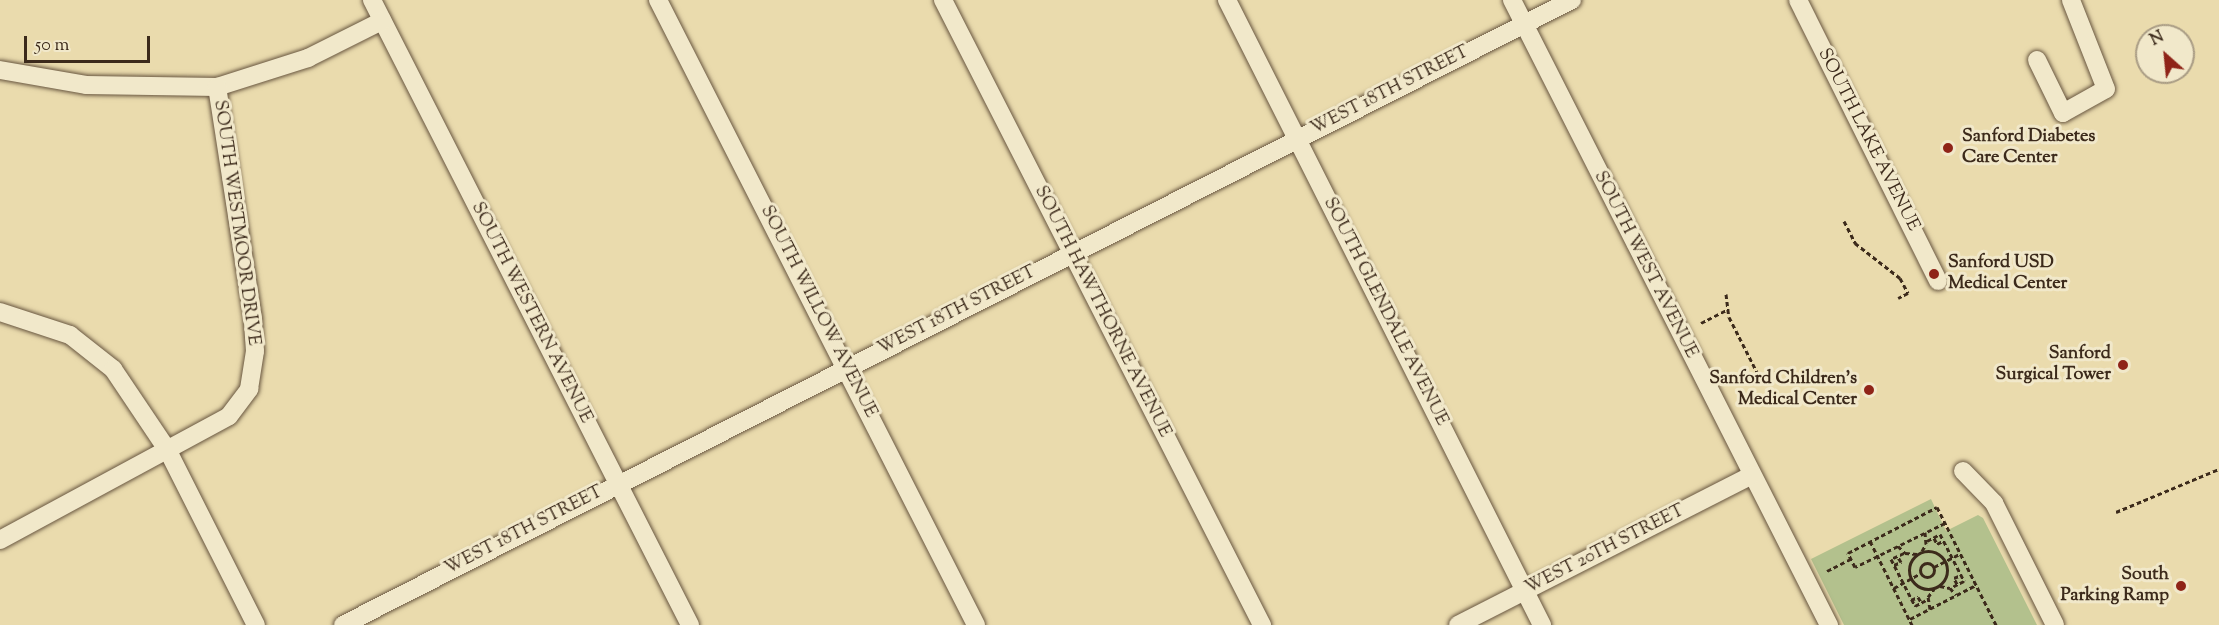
<!DOCTYPE html>
<html>
<head>
<meta charset="utf-8">
<style>
	body { margin:0 }
	#map { position:relative; width:2219px; height:625px; overflow:hidden; background:#eadbad; font-family:"Sorts Mill Goudy",serif }
	div>[style] { position:absolute }
	.green>* { inset:0; background:#b3c18d }
	.path>* { height:3px; margin-top:-1.5px; transform-origin:0; background:repeating-linear-gradient(90deg,#3c2a1b 0 4.5px,transparent 0 7.5px) }
	.path>.ring { margin:-1.5px; padding:0; box-sizing:content-box; background:none; border:3px solid #3c2a1b; border-radius:50% }
	.roads { filter:drop-shadow(0 0 2px #685640) drop-shadow(0 0 2px #685640) }
	.minor>* { height:18px; margin:-9px; padding:0 9px; transform-origin:9px; border-radius:9px; background:#f1e8ca }
	.dots>* { width:16px; height:16px; translate:-50% -50%; box-sizing:border-box; border:3px solid #f1e8ca; border-radius:50% }
	span { translate:-50% -50%; white-space:nowrap; text-align:center; line-height:1.15; -webkit-text-stroke:6px #f1e8ca; paint-order:stroke }
	.street-label { font-size:18px; color:#3c2a1b }
	.poi-label { font-size:18px; color:#3c2a1b; font-weight:700 }
	.left { translate:0 -50%; text-align:left }
	.right { translate:-100% -50%; text-align:right }
	.north { position:absolute; left:2135px; top:24px; width:60px; height:60px; box-sizing:border-box; background:#f1e8ca; border:2px solid #a99c84; border-radius:50%; rotate:333deg; font-size:16px; font-weight:700; line-height:24px; text-align:center; color:#3c2a1b }
	.north::after { content:''; display:block; margin:auto; width:21px; height:27px; background:#8f2418; clip-path:polygon(50% 0,100% 100%,50% 72%,0 100%) }
	.scale { position:absolute; left:24px; top:36px; width:126px; height:27px; box-sizing:border-box; border:3px solid #3c2a1b; border-top:0; padding-left:8px; font-size:18px; line-height:21px; white-space:nowrap; color:#3c2a1b; -webkit-text-stroke:4px #f1e8ca; paint-order:stroke }
</style>
</head>
<body>
<div id="map">
	<div class="green">
		<div style="clip-path:polygon(1931px 499px,1946px 531px,1978px 515px,1983px 518px,2037px 625px,1844px 625px,1811px 559px)"></div>
	</div>
	<div class="path">
		<div style="left:1844px;top:221px;width:25px;rotate:63deg"></div>
		<div style="left:1855px;top:243px;width:57px;rotate:37.9deg"></div>
		<div style="left:1900px;top:278px;width:17px;rotate:62deg"></div>
		<div style="left:1908px;top:293px;width:11px;rotate:153deg"></div>
		<div style="left:1726px;top:294px;width:23px;rotate:83deg"></div>
		<div style="left:1729px;top:317px;width:71px;rotate:63.1deg"></div>
		<div style="left:1761px;top:380px;width:24px;rotate:-28deg"></div>
		<div style="left:1701px;top:323px;width:28px;rotate:-27deg"></div>
		<div style="left:2116px;top:512px;width:112px;rotate:-22.7deg"></div>
		<div style="left:1945px;top:523px;width:100px;rotate:153.9deg"></div>
		<div style="left:1855px;top:567px;width:16px;rotate:-117deg"></div>
		<div style="left:1848px;top:553px;width:100px;rotate:-27.3deg"></div>
		<div style="left:1937px;top:507px;width:132px;rotate:63.4deg"></div>
		<div style="left:1934px;top:538px;width:7px;rotate:63deg"></div>
		<div style="left:1937px;top:544px;width:7px;rotate:-27deg"></div>
		<div style="left:1870px;top:541px;width:94px;rotate:63.4deg"></div>
		<div style="left:1927px;top:541px;width:15px;rotate:-28deg"></div>
		<div style="left:1940px;top:534px;width:53px;rotate:62.9deg"></div>
		<div style="left:1964px;top:581px;width:16px;rotate:153deg"></div>
		<div style="left:1898px;top:546px;width:10px;rotate:45deg"></div>
		<div style="left:1905px;top:553px;width:12px;rotate:5deg"></div>
		<div style="left:1922px;top:551px;width:8px;rotate:-60deg"></div>
		<div style="left:1926px;top:544px;width:12px;rotate:-95deg"></div>
		<div class="ring" style="left:1909px;top:551px;width:35px;height:35px"></div>
		<div style="left:1904px;top:553px;width:14px;rotate:155deg"></div>
		<div style="left:1891px;top:559px;width:53px;rotate:62.9deg"></div>
		<div style="left:1915px;top:606px;width:15px;rotate:-28deg"></div>
		<div class="ring" style="left:1920px;top:563px;width:11px;height:11px"></div>
		<div style="left:1894px;top:565px;width:8px;rotate:-23deg"></div>
		<div style="left:1901px;top:562px;width:6px;rotate:-121deg"></div>
		<div style="left:1934px;top:567px;width:29px;rotate:-27deg"></div>
		<div style="left:1827px;top:571px;width:27px;rotate:-27deg"></div>
		<div style="left:1957px;top:584px;width:7px;rotate:-117deg"></div>
		<div style="left:1954px;top:578px;width:8px;rotate:-23deg"></div>
		<div style="left:1940px;top:586px;width:10px;rotate:11deg"></div>
		<div style="left:1950px;top:588px;width:9px;rotate:49deg"></div>
		<div style="left:1894px;top:588px;width:31px;rotate:-29deg"></div>
		<div style="left:1911px;top:600px;width:8px;rotate:-23deg"></div>
		<div style="left:1918px;top:597px;width:6px;rotate:59deg"></div>
		<div style="left:1930px;top:609px;width:12px;rotate:-99deg"></div>
		<div style="left:1928px;top:597px;width:10px;rotate:-53deg"></div>
		<div style="left:1910px;top:619px;width:74px;rotate:-27.3deg"></div>
	</div>
	<div class="roads">
		<div class="minor">
			<div style="left:372px;top:0;width:701px;rotate:63.03deg"></div>
			<div style="left:658px;top:0;width:701px;rotate:63.03deg"></div>
			<div style="left:943px;top:0;width:702px;rotate:62.96deg"></div>
			<div style="left:1227px;top:0;width:700px;rotate:63.25deg"></div>
			<div style="left:1512px;top:0;width:701px;rotate:63.11deg"></div>
			<div style="left:1798px;top:0;width:314px;rotate:63.5deg"></div>
			<div style="left:2037px;top:60px;width:59px;rotate:63.9deg"></div>
			<div style="left:2063px;top:113px;width:49px;rotate:-29.2deg"></div>
			<div style="left:2106px;top:89px;width:96px;rotate:-111.5deg"></div>
			<div style="left:0;top:70px;width:87px;rotate:9.9deg"></div>
			<div style="left:86px;top:85px;width:131px;rotate:0.9deg"></div>
			<div style="left:217px;top:87px;width:96px;rotate:-17.7deg"></div>
			<div style="left:308px;top:58px;width:83px;rotate:-26.6deg"></div>
			<div style="left:0;top:312px;width:74px;rotate:18.2deg"></div>
			<div style="left:70px;top:335px;width:55px;rotate:38.3deg"></div>
			<div style="left:113px;top:369px;width:99px;rotate:56.1deg"></div>
			<div style="left:168px;top:451px;width:195px;rotate:63.2deg"></div>
			<div style="left:1963px;top:471px;width:45px;rotate:45.9deg"></div>
			<div style="left:1994px;top:503px;width:136px;rotate:63.4deg"></div>
			<div style="left:0;top:540px;width:260px;rotate:-28.4deg"></div>
			<div style="left:229px;top:416px;width:34px;rotate:-53deg"></div>
			<div style="left:249px;top:389px;width:38px;rotate:-81deg"></div>
			<div style="left:255px;top:351px;width:32px;rotate:-94deg"></div>
			<div style="left:253px;top:319px;width:235px;rotate:-98.8deg"></div>
			<div style="left:343px;top:625px;width:1379px;rotate:-26.96deg"></div>
			<div style="left:1458px;top:625px;width:330px;rotate:-27deg"></div>
		</div>
	</div>
	<div class="dots">
		<div style="left:1948px;top:148px;background:#8f2418"></div>
		<div style="left:1934px;top:274px;background:#8f2418"></div>
		<div style="left:2123px;top:365px;background:#8f2418"></div>
		<div style="left:1869px;top:390px;background:#8f2418"></div>
		<div style="left:2181px;top:586px;background:#8f2418"></div>
	</div>
	<div class="street-label">
		<span style="left:1390px;top:91px;rotate:-27deg">WEST 18TH STREET</span>
		<span style="left:1868px;top:140px;rotate:63deg">SOUTH LAKE AVENUE</span>
		<span style="left:236px;top:223px;rotate:82deg">SOUTH WESTMOOR DRIVE</span>
		<span style="left:1645px;top:265px;rotate:63deg">SOUTH WEST AVENUE</span>
		<span style="left:957px;top:311px;rotate:-27deg">WEST 18TH STREET</span>
		<span style="left:818px;top:312px;rotate:63deg">SOUTH WILLOW AVENUE</span>
		<span style="left:1102px;top:312px;rotate:63deg">SOUTH HAWTHORNE AVENUE</span>
		<span style="left:1385px;top:312px;rotate:63deg">SOUTH GLENDALE AVENUE</span>
		<span style="left:531px;top:313px;rotate:63deg">SOUTH WESTERN AVENUE</span>
		<span style="left:524px;top:531px;rotate:-27deg">WEST 18TH STREET</span>
		<span style="left:1605px;top:550px;rotate:-27deg">WEST 20TH STREET</span>
	</div>
	<div class="poi-label">
		<span class="left" style="left:1962px;top:148px">Sanford Diabetes<br>Care Center</span>
		<span class="left" style="left:1948px;top:274px">Sanford USD<br>Medical Center</span>
		<span class="right" style="left:2111px;top:365px">Sanford<br>Surgical Tower</span>
		<span class="right" style="left:1857px;top:390px">Sanford Children's<br>Medical Center</span>
		<span class="right" style="left:2169px;top:586px">South<br>Parking Ramp</span>
	</div>
	<div class="north">N</div>
	<div class="scale">50 m</div>
</div>
</body>
</html>
